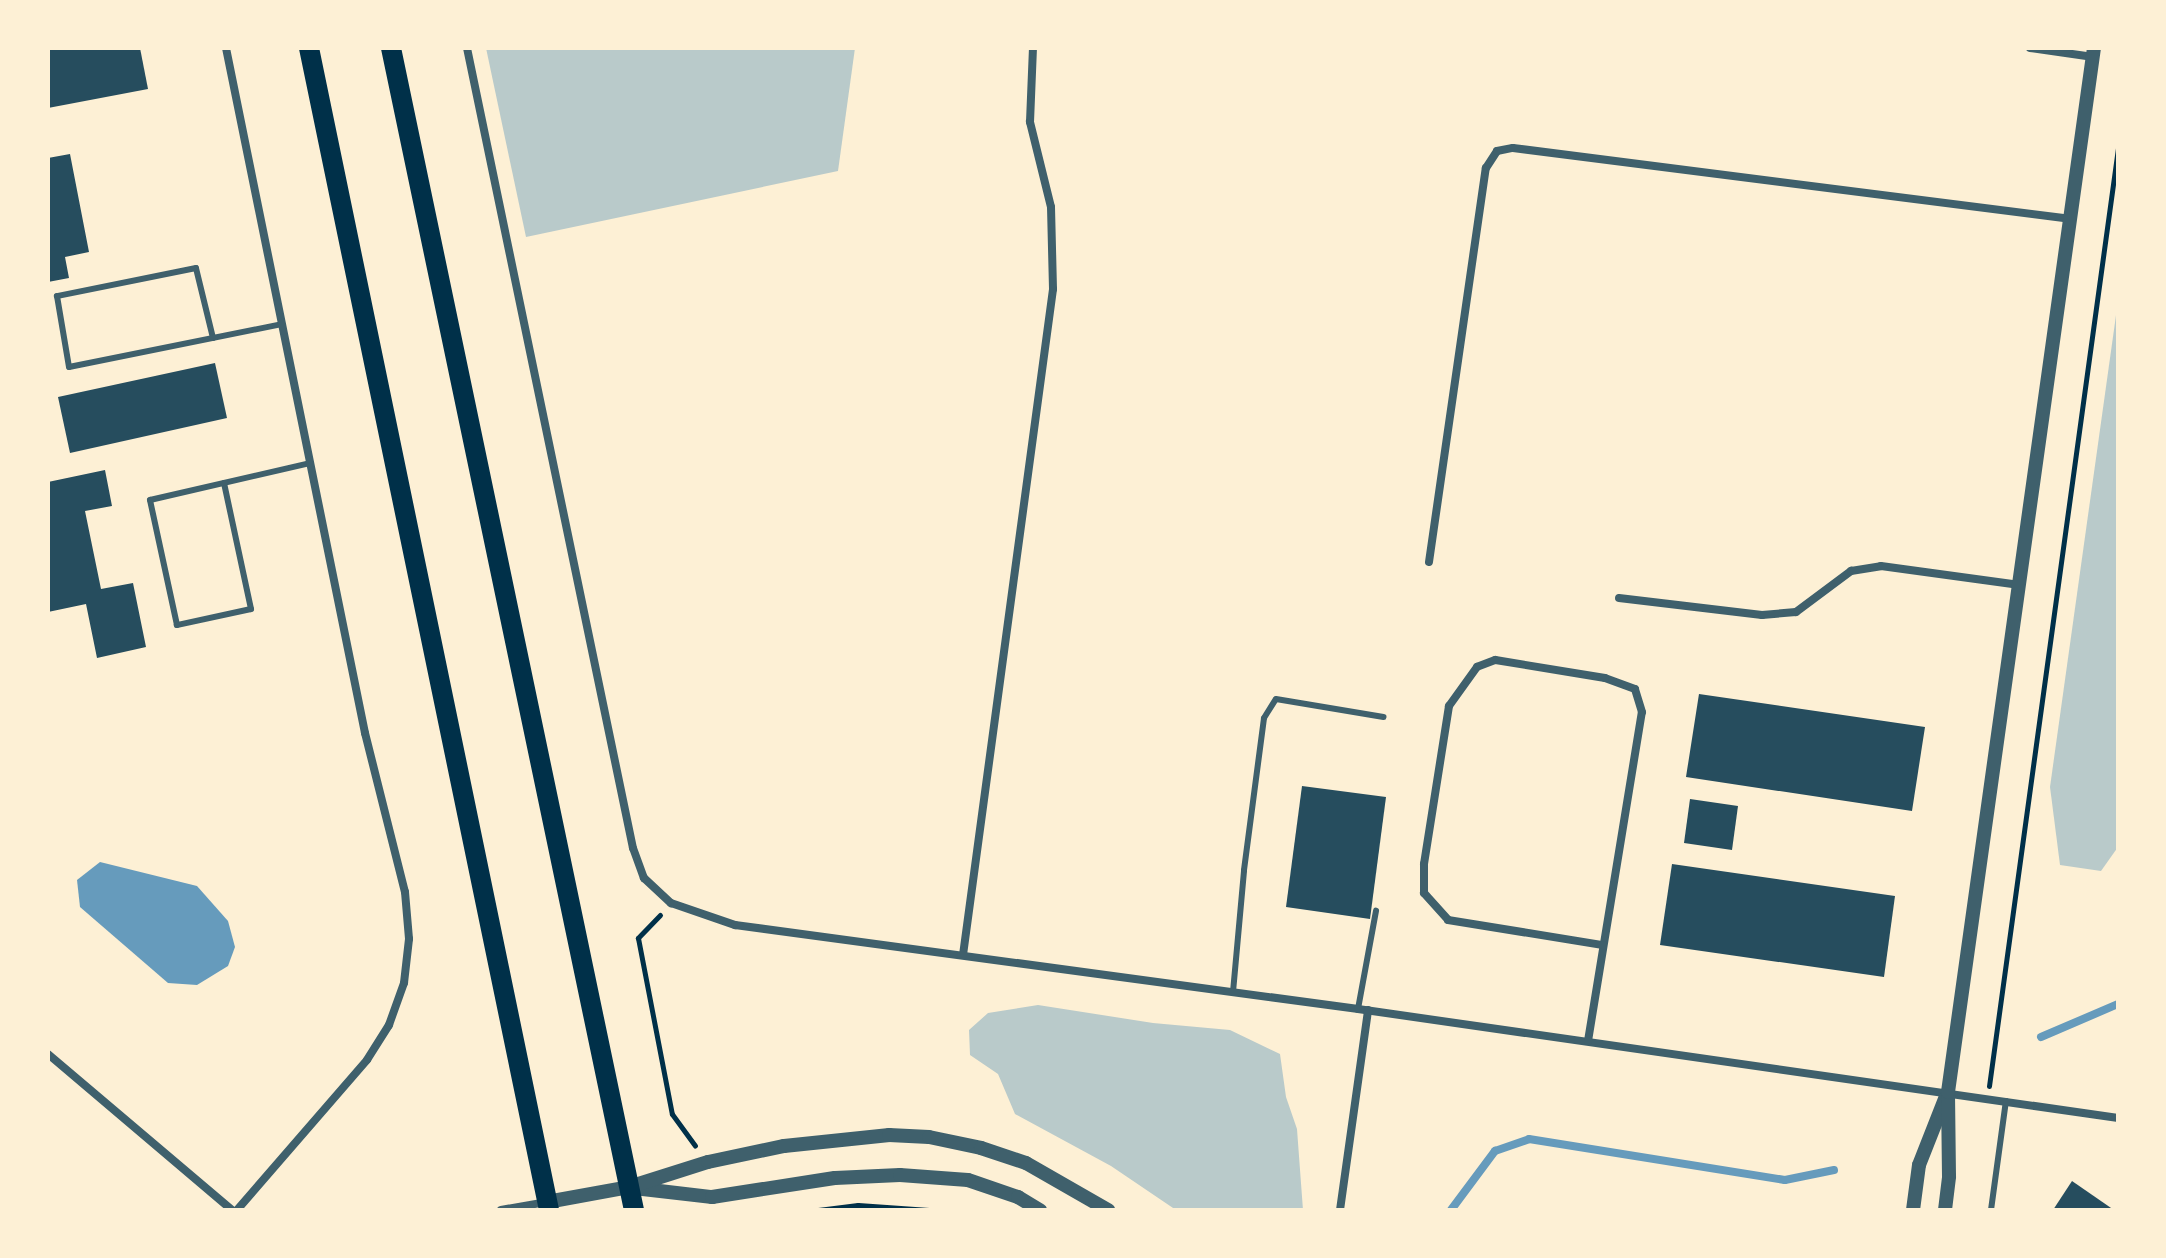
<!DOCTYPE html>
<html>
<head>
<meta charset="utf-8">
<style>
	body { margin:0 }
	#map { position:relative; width:2166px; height:1258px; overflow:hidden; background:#fdf0d5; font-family:"Alegreya Sans",sans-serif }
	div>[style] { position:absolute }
	.green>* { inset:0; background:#b9caca }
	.water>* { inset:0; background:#669bbc }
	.stream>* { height:8px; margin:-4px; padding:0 4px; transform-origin:4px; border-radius:4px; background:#669bbc }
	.building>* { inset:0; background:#264d5e }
	.path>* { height:5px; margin:-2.5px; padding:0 2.5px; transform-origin:2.5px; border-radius:2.5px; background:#003049 }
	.service>* { height:6px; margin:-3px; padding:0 3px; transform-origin:3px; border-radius:3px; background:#3f606c }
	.minor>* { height:8px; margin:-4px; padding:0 4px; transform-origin:4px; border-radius:4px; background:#3f606c }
	.tertiary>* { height:14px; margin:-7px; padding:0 7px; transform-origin:7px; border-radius:7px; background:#3f606c }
	.primary>* { height:20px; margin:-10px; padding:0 10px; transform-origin:10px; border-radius:10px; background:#003049 }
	span { translate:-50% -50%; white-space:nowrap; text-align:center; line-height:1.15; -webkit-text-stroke:6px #fdf0d5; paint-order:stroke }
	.frame { position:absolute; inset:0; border:50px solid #fdf0d5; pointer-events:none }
</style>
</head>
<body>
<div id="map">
	<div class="green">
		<div style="clip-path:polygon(486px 48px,855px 48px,838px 171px,526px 237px)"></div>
		<div style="clip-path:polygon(2118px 301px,2118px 847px,2101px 871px,2060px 865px,2050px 787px)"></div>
		<div style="clip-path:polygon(1038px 1005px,1153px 1023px,1230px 1030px,1280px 1054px,1286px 1097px,1297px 1129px,1303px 1210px,1176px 1210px,1111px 1166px,1015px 1114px,998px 1074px,970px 1055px,969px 1030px,988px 1013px)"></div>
	</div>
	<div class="water">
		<div style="clip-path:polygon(100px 862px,197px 886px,228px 921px,235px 947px,228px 966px,197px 985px,168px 983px,80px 907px,77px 880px)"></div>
	</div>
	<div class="stream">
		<div style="left:2041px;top:1037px;width:84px;rotate:-23.2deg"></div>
		<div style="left:1451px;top:1210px;width:74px;rotate:-53.3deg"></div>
		<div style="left:1495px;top:1151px;width:36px;rotate:-19deg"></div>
		<div style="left:1529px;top:1139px;width:259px;rotate:9.1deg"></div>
		<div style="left:1785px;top:1180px;width:50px;rotate:-11.5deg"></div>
	</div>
	<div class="building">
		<div style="clip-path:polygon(48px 48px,140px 48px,148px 89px,48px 108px)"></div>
		<div style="clip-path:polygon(70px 154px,89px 252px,65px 257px,69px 278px,48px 282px,48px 158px)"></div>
		<div style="clip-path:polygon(215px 363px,227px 418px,70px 453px,58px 397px)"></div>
		<div style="clip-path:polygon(105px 470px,112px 506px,85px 511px,101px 589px,133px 583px,146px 647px,97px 658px,86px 604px,48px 612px,48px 482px)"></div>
		<div style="clip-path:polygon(1699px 694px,1925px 727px,1912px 811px,1686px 777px)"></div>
		<div style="clip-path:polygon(1302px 786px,1386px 797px,1370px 919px,1286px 907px)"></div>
		<div style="clip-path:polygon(1690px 799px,1738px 806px,1732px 850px,1684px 843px)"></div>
		<div style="clip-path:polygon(1672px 864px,1895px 896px,1884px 977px,1660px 945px)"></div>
		<div style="clip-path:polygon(2072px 1181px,2114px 1210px,2053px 1210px)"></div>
	</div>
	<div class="path">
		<div style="left:660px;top:915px;width:32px;rotate:134deg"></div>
		<div style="left:638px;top:938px;width:179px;rotate:79.1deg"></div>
		<div style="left:672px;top:1114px;width:39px;rotate:54deg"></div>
		<div style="left:1989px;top:1086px;width:947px;rotate:-82.17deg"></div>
		<div style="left:818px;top:1210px;width:40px;rotate:-7.1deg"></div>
		<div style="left:858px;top:1205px;width:71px;rotate:4deg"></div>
	</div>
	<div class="service">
		<div style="left:213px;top:338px;width:72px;rotate:-103.7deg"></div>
		<div style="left:196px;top:268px;width:142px;rotate:168.6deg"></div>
		<div style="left:57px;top:296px;width:72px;rotate:80.4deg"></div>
		<div style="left:69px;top:367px;width:217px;rotate:-11.4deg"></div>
		<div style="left:224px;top:483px;width:129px;rotate:77.9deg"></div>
		<div style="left:251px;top:609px;width:76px;rotate:167.8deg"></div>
		<div style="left:177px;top:625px;width:128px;rotate:-102.2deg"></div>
		<div style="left:150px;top:500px;width:164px;rotate:-13deg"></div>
		<div style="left:1233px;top:992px;width:122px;rotate:-84.8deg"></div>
		<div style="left:1244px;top:870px;width:153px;rotate:-82.5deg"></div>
		<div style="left:1264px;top:718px;width:22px;rotate:-58deg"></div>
		<div style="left:1276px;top:699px;width:109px;rotate:9.5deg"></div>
		<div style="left:1358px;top:1009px;width:100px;rotate:-79.6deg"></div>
		<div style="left:1991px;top:1210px;width:110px;rotate:-82.2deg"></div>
	</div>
	<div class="minor">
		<div style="left:226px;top:48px;width:699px;rotate:78.53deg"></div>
		<div style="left:365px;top:733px;width:164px;rotate:75.9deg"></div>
		<div style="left:405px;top:892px;width:47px;rotate:85.1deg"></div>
		<div style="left:409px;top:939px;width:44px;rotate:96.5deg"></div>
		<div style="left:404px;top:983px;width:45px;rotate:109.7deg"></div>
		<div style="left:389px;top:1025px;width:41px;rotate:122.2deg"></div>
		<div style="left:367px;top:1060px;width:198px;rotate:130.9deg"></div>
		<div style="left:467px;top:48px;width:817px;rotate:78.28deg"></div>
		<div style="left:633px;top:848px;width:32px;rotate:70deg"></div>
		<div style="left:644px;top:878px;width:37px;rotate:43deg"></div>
		<div style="left:671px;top:903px;width:68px;rotate:19deg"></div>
		<div style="left:735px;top:925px;width:629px;rotate:7.68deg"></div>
		<div style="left:1358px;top:1009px;width:768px;rotate:8.16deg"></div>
		<div style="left:2030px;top:48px;width:64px;rotate:8.1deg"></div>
		<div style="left:1429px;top:562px;width:398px;rotate:-81.8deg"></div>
		<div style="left:1486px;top:168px;width:20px;rotate:-57deg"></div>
		<div style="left:1497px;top:151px;width:16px;rotate:-11deg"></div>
		<div style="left:1513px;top:148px;width:563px;rotate:7.24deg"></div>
		<div style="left:1619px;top:598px;width:144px;rotate:6.8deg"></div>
		<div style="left:1762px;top:615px;width:34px;rotate:-5deg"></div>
		<div style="left:1796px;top:612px;width:69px;rotate:-36.7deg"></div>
		<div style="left:1851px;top:571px;width:30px;rotate:-9deg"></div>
		<div style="left:1881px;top:566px;width:140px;rotate:7.8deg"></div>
		<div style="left:963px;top:955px;width:672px;rotate:-82.3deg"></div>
		<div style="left:1053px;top:289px;width:82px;rotate:-91.4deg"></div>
		<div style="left:1051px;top:207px;width:88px;rotate:-103.9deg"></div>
		<div style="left:1030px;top:122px;width:74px;rotate:-87.7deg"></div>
		<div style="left:1588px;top:1041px;width:333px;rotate:-80.7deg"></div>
		<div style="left:1642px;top:712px;width:24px;rotate:-107deg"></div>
		<div style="left:1635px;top:689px;width:32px;rotate:-160deg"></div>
		<div style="left:1605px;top:678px;width:111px;rotate:-170.7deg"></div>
		<div style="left:1495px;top:660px;width:19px;rotate:159deg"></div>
		<div style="left:1477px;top:667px;width:48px;rotate:125.7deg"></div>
		<div style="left:1449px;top:706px;width:160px;rotate:99deg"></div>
		<div style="left:1424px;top:864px;width:29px;rotate:90deg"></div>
		<div style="left:1424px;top:893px;width:36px;rotate:48deg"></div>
		<div style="left:1448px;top:920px;width:157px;rotate:9.2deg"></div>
		<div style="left:48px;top:1054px;width:241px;rotate:40.3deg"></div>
		<div style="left:501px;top:1210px;width:47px;rotate:-9.9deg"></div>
		<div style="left:1340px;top:1210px;width:202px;rotate:-82deg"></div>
	</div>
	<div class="tertiary">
		<div style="left:634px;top:1188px;width:79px;rotate:6.6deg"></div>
		<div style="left:712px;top:1197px;width:124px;rotate:-8.8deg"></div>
		<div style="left:835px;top:1178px;width:65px;rotate:-2.6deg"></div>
		<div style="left:900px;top:1175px;width:68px;rotate:4.2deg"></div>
		<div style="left:968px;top:1180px;width:53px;rotate:18.8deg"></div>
		<div style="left:1018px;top:1197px;width:26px;rotate:31deg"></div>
		<div style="left:547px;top:1202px;width:83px;rotate:-10.4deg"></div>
		<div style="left:629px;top:1187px;width:83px;rotate:-17.6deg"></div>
		<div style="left:708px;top:1162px;width:78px;rotate:-11.9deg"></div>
		<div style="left:784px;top:1146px;width:106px;rotate:-6deg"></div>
		<div style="left:889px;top:1135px;width:40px;rotate:2.9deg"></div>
		<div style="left:929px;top:1137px;width:53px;rotate:11.9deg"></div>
		<div style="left:981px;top:1148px;width:47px;rotate:18.4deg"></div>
		<div style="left:1026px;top:1163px;width:95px;rotate:29.8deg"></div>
		<div style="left:1913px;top:1210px;width:45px;rotate:-82.4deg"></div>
		<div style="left:1919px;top:1165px;width:71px;rotate:-68.5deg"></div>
		<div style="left:1945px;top:1210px;width:34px;rotate:-83deg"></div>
		<div style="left:1949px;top:1176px;width:84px;rotate:-90.7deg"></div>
		<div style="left:1948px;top:1092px;width:1054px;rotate:-82.04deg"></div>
	</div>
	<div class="primary">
		<div style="left:309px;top:48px;width:1187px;rotate:78.33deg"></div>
		<div style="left:391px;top:48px;width:1187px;rotate:78.19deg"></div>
	</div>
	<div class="frame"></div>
</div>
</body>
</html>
